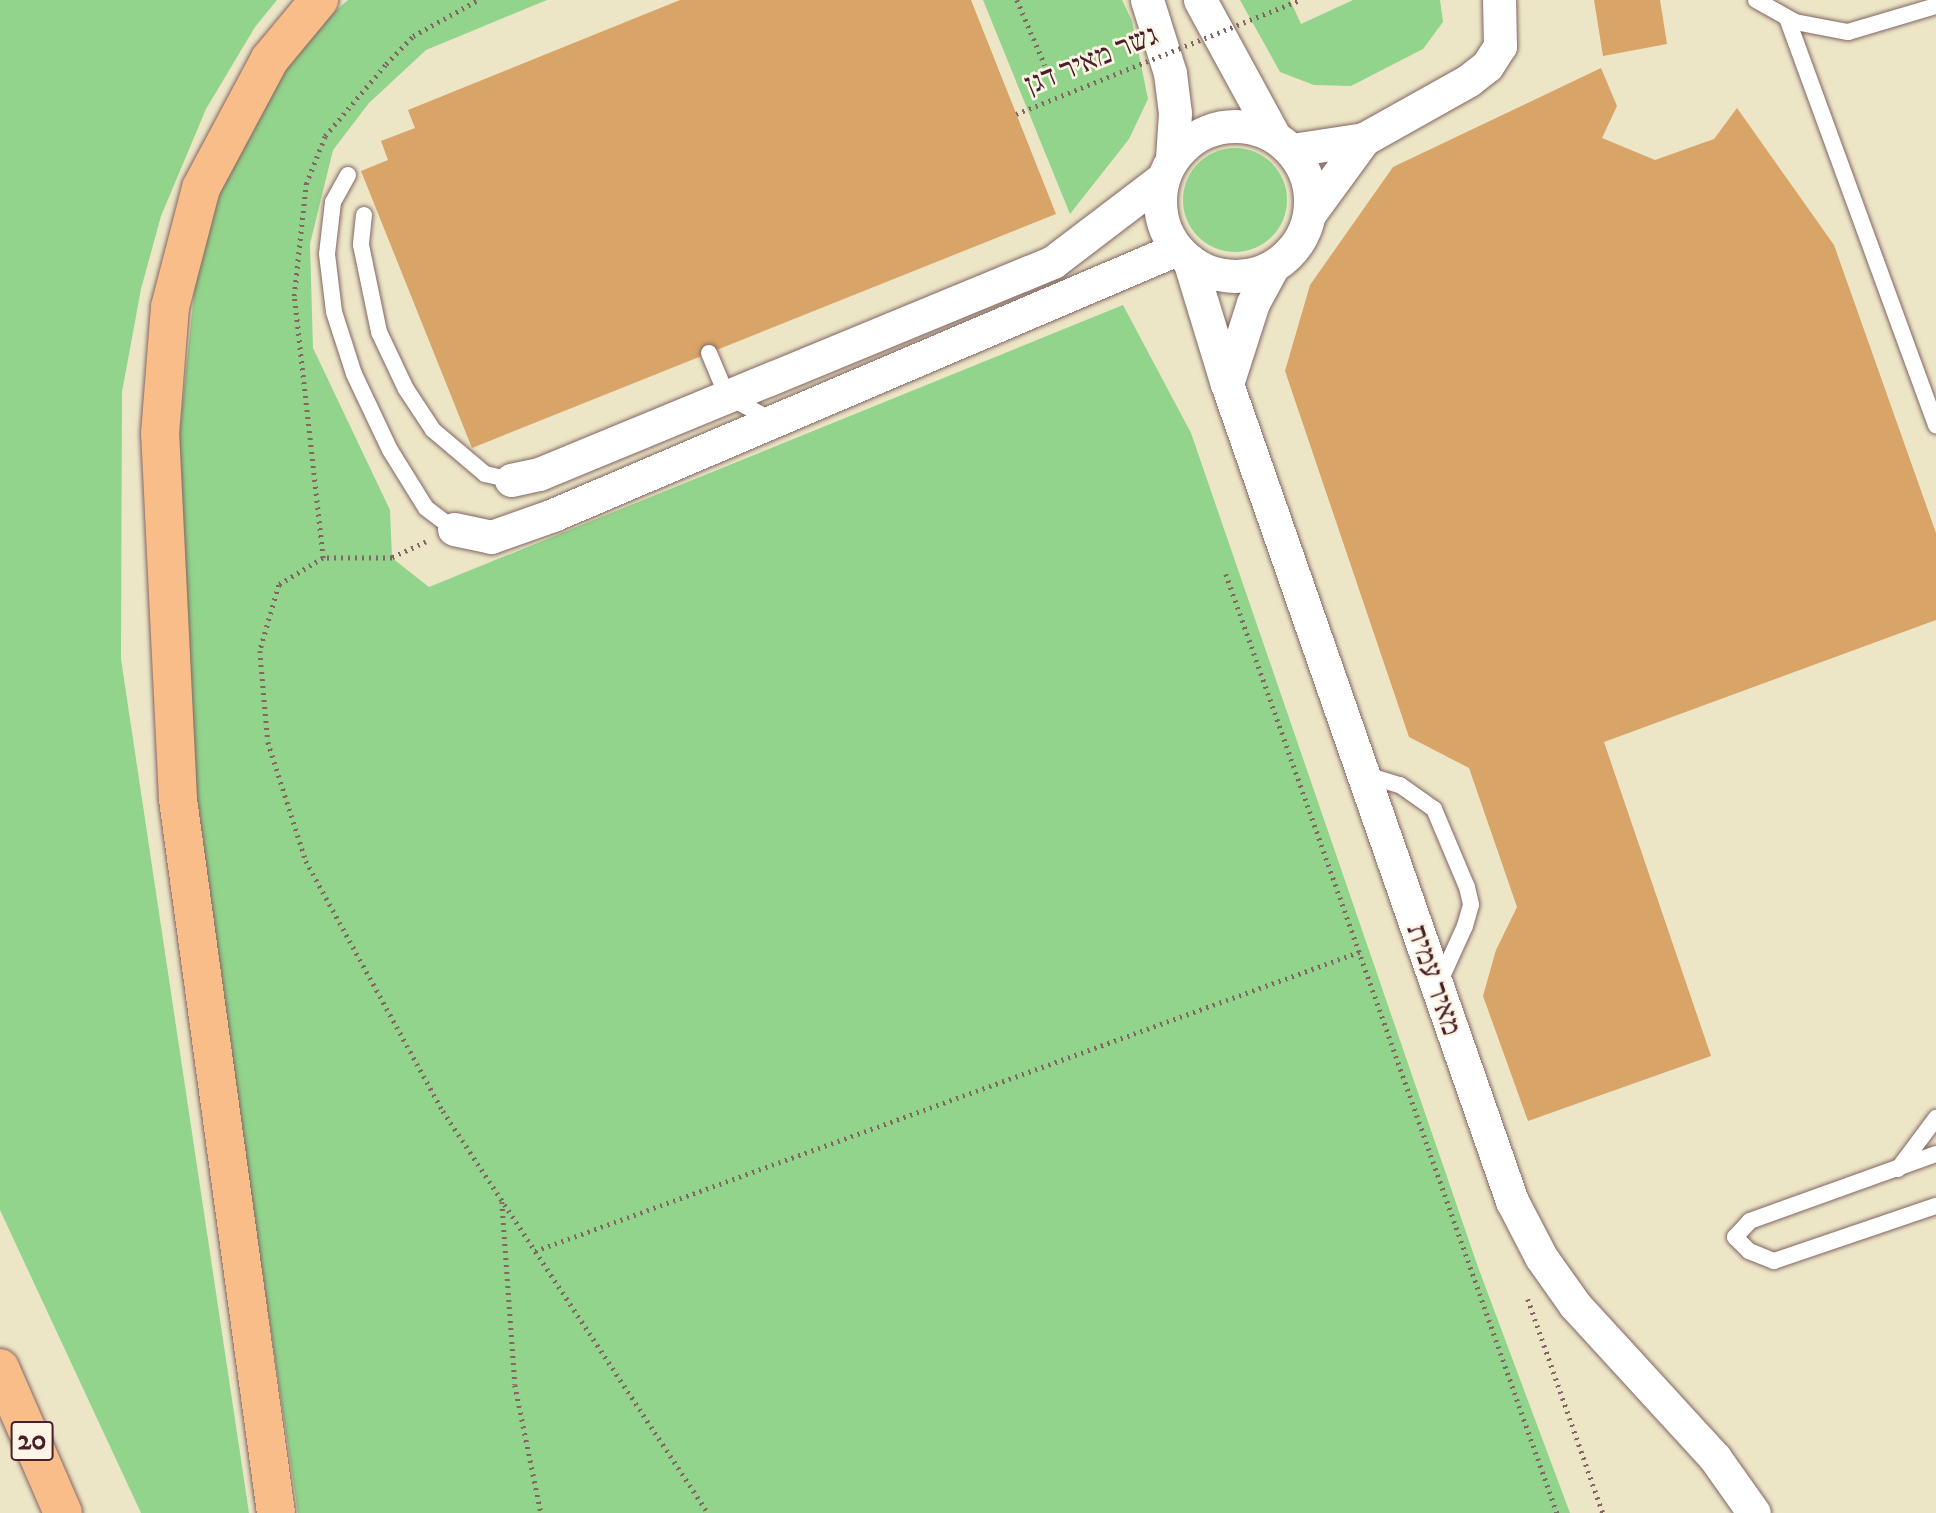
<!DOCTYPE html>
<html>
<head>
<meta charset="utf-8">
<style>
	body { margin:0 }
	#map { position:relative; width:1936px; height:1513px; overflow:hidden; background:#ece6c7; font-family:"IM FELL DW Pica","Frank Ruhl Libre",serif }
	div>[style] { position:absolute }
	.green>* { inset:0; background:#92d48c }
	.round { border-radius:50% }
	.building>* { inset:0; background:#d9a468 }
	.path>* { height:4.5px; margin-top:-2.25px; transform-origin:0; background:repeating-linear-gradient(90deg,#836562 0 2px,transparent 0 7px) }
	.roads { filter:drop-shadow(0 0 2px #836562) drop-shadow(0 0 2px #836562) }
	.service>* { height:16px; margin:-8px; padding:0 8px; transform-origin:8px; border-radius:8px; background:#fff }
	.minor>* { height:33px; margin:-16.5px; padding:0 16.5px; transform-origin:16.5px; border-radius:16.5px; background:#fff }
	.minor>.ring { margin:-16.5px; padding:0; box-sizing:content-box; background:none; border:33px solid #fff; border-radius:50% }
	.motorway>* { height:38px; margin:-19px; padding:0 19px; transform-origin:19px; border-radius:19px; background:#f8bd88 }
	.path-bridge>* { height:4.5px; margin-top:-2.25px; transform-origin:0; background:repeating-linear-gradient(90deg,#836562 0 2px,transparent 0 7px) }
	span { translate:-50% -50%; white-space:nowrap; text-align:center; line-height:1.15; -webkit-text-stroke:5px #fcf5e5; paint-order:stroke }
	.shield-label span { padding:2px 5px; background:#fcf5e5; border:2px solid; border-radius:5px; -webkit-text-stroke-width:0 }
	.shield-label { font-size:28px; color:#4a1f2b; font-weight:700 }
	.street-label { font-size:30px; color:#4a1f2b }
</style>
</head>
<body>
<div id="map">
	<div class="green">
		<div style="clip-path:polygon(0 0,277px 0,255px 27px,206px 109px,161px 216px,141px 289px,122px 392px,121px 659px,249px 1513px,141px 1513px,0 1210px)"></div>
		<div style="clip-path:polygon(348px 0,547px 0,426px 50px,369px 103px,333px 150px,310px 244px,313px 348px,390px 510px,392px 558px,429px 587px,1123px 305px,1191px 433px,1478px 1267px,1570px 1513px,298px 1513px,191px 790px,178px 447px,197px 265px,228px 169px,276px 82px,315px 28px)"></div>
		<div style="clip-path:polygon(983px 0,1122px 0,1132px 21px,1148px 99px,1129px 139px,1070px 214px)"></div>
		<div style="clip-path:polygon(1240px 0,1290px 0,1301px 24px,1353px 0,1440px 0,1443px 22px,1423px 49px,1351px 86px,1314px 85px,1280px 72px)"></div>
		<div class="round" style="left:1183px;top:148px;width:104px;height:104px"></div>
	</div>
	<div class="building">
		<div style="clip-path:polygon(680px 0,971px 0,1056px 214px,472px 448px,361px 171px,388px 160px,381px 141px,415px 128px,408px 110px)"></div>
		<div style="clip-path:polygon(1594px 0,1660px 0,1667px 44px,1603px 56px)"></div>
		<div style="clip-path:polygon(1601px 68px,1617px 106px,1602px 138px,1655px 160px,1714px 139px,1737px 108px,1834px 245px,1936px 533px,1936px 620px,1604px 742px,1711px 1056px,1528px 1121px,1483px 996px,1496px 950px,1517px 907px,1469px 768px,1409px 737px,1285px 371px,1310px 285px,1393px 167px)"></div>
	</div>
	<div class="path">
		<div style="left:1017px;top:0;width:71px;rotate:66.7deg"></div>
		<div style="left:426px;top:542px;width:38px;rotate:155deg"></div>
		<div style="left:392px;top:558px;width:69px;rotate:180deg"></div>
		<div style="left:323px;top:558px;width:52px;rotate:148.5deg"></div>
		<div style="left:279px;top:585px;width:69px;rotate:106.1deg"></div>
		<div style="left:260px;top:651px;width:91px;rotate:85deg"></div>
		<div style="left:268px;top:742px;width:125px;rotate:72.3deg"></div>
		<div style="left:306px;top:861px;width:285px;rotate:61.3deg"></div>
		<div style="left:443px;top:1111px;width:481px;rotate:56.6deg"></div>
		<div style="left:323px;top:558px;width:264px;rotate:-96.3deg"></div>
		<div style="left:294px;top:296px;width:113px;rotate:-83.9deg"></div>
		<div style="left:306px;top:184px;width:52px;rotate:-68.4deg"></div>
		<div style="left:325px;top:136px;width:94px;rotate:-49.7deg"></div>
		<div style="left:386px;top:64px;width:39px;rotate:-46deg"></div>
		<div style="left:413px;top:36px;width:74px;rotate:-29deg"></div>
		<div style="left:1226px;top:574px;width:996px;rotate:70.58deg"></div>
		<div style="left:502px;top:1202px;width:183px;rotate:85.9deg"></div>
		<div style="left:515px;top:1385px;width:131px;rotate:78.5deg"></div>
		<div style="left:535px;top:1251px;width:877px;rotate:-19.94deg"></div>
		<div style="left:1528px;top:1299px;width:227px;rotate:70.7deg"></div>
	</div>
	<div class="roads">
		<div class="service">
			<div style="left:1756px;top:0;width:45px;rotate:29.4deg"></div>
			<div style="left:1795px;top:22px;width:54px;rotate:10.7deg"></div>
			<div style="left:1848px;top:32px;width:92px;rotate:-16.5deg"></div>
			<div style="left:1787px;top:18px;width:434px;rotate:69.9deg"></div>
			<div style="left:348px;top:175px;width:31px;rotate:119deg"></div>
			<div style="left:333px;top:202px;width:52px;rotate:96.6deg"></div>
			<div style="left:327px;top:254px;width:58px;rotate:83.1deg"></div>
			<div style="left:334px;top:312px;width:65px;rotate:72.1deg"></div>
			<div style="left:354px;top:374px;width:84px;rotate:64.7deg"></div>
			<div style="left:390px;top:450px;width:68px;rotate:58.2deg"></div>
			<div style="left:426px;top:508px;width:35px;rotate:37deg"></div>
			<div style="left:364px;top:215px;width:30px;rotate:96deg"></div>
			<div style="left:361px;top:245px;width:89px;rotate:78.3deg"></div>
			<div style="left:379px;top:332px;width:63px;rotate:64.7deg"></div>
			<div style="left:406px;top:389px;width:49px;rotate:56.6deg"></div>
			<div style="left:433px;top:430px;width:68px;rotate:40.2deg"></div>
			<div style="left:485px;top:474px;width:27px;rotate:13deg"></div>
			<div style="left:709px;top:353px;width:47px;rotate:67.3deg"></div>
			<div style="left:727px;top:396px;width:52px;rotate:28.5deg"></div>
			<div style="left:1363px;top:774px;width:39px;rotate:17deg"></div>
			<div style="left:1400px;top:785px;width:42px;rotate:35.2deg"></div>
			<div style="left:1434px;top:809px;width:85px;rotate:67.1deg"></div>
			<div style="left:1467px;top:887px;width:18px;rotate:77deg"></div>
			<div style="left:1471px;top:905px;width:22px;rotate:106deg"></div>
			<div style="left:1465px;top:926px;width:63px;rotate:114.5deg"></div>
			<div style="left:1936px;top:1154px;width:198px;rotate:160.2deg"></div>
			<div style="left:1750px;top:1221px;width:22px;rotate:133deg"></div>
			<div style="left:1735px;top:1237px;width:20px;rotate:45deg"></div>
			<div style="left:1749px;top:1251px;width:27px;rotate:22deg"></div>
			<div style="left:1774px;top:1261px;width:171px;rotate:-18.8deg"></div>
			<div style="left:1898px;top:1169px;width:64px;rotate:-53.3deg"></div>
		</div>
		<div class="minor">
			<div style="left:1147px;top:0;width:77px;rotate:72.5deg"></div>
			<div style="left:1170px;top:73px;width:40px;rotate:82.9deg"></div>
			<div style="left:1175px;top:113px;width:45px;rotate:93.8deg"></div>
			<div style="left:1200px;top:0;width:155px;rotate:61.4deg"></div>
			<div class="ring" style="left:1160px;top:126px;width:117px;height:117px"></div>
			<div style="left:1292px;top:150px;width:73px;rotate:-8.7deg"></div>
			<div style="left:1364px;top:139px;width:120px;rotate:-29.3deg"></div>
			<div style="left:1469px;top:80px;width:23px;rotate:-38deg"></div>
			<div style="left:1487px;top:66px;width:24px;rotate:-57deg"></div>
			<div style="left:1500px;top:46px;width:46px;rotate:-91.2deg"></div>
			<div style="left:1310px;top:213px;width:92px;rotate:-53.9deg"></div>
			<div style="left:1189px;top:260px;width:130px;rotate:73deg"></div>
			<div style="left:1227px;top:384px;width:865px;rotate:70.77deg"></div>
			<div style="left:1512px;top:1201px;width:63px;rotate:62.6deg"></div>
			<div style="left:1541px;top:1257px;width:59px;rotate:54.7deg"></div>
			<div style="left:1575px;top:1305px;width:207px;rotate:47.5deg"></div>
			<div style="left:1715px;top:1458px;width:67px;rotate:54.7deg"></div>
			<div style="left:1227px;top:384px;width:85px;rotate:-72.2deg"></div>
			<div style="left:1253px;top:303px;width:42px;rotate:-61.6deg"></div>
			<div style="left:511px;top:480px;width:29px;rotate:-12deg"></div>
			<div style="left:539px;top:474px;width:556px;rotate:-22.41deg"></div>
			<div style="left:1053px;top:262px;width:137px;rotate:-37.3deg"></div>
			<div style="left:454px;top:529px;width:38px;rotate:12deg"></div>
			<div style="left:491px;top:537px;width:66px;rotate:-19.5deg"></div>
			<div style="left:553px;top:515px;width:678px;rotate:-23.09deg"></div>
		</div>
		<div class="motorway">
			<div style="left:0;top:1368px;width:158px;rotate:66.5deg"></div>
			<div style="left:276px;top:1513px;width:721px;rotate:-97.82deg"></div>
			<div style="left:178px;top:799px;width:365px;rotate:-92.8deg"></div>
			<div style="left:160px;top:434px;width:127px;rotate:-85.5deg"></div>
			<div style="left:170px;top:307px;width:123px;rotate:-75.4deg"></div>
			<div style="left:201px;top:188px;width:146px;rotate:-61.9deg"></div>
			<div style="left:270px;top:59px;width:77px;rotate:-50.3deg"></div>
		</div>
	</div>
	<div class="path-bridge">
		<div style="left:1016px;top:114px;width:306px;rotate:-21.9deg"></div>
	</div>
	<div class="shield-label">
		<span style="left:32px;top:1441px">20</span>
	</div>
	<div class="street-label">
		<span style="left:1092px;top:61px;rotate:-22deg">גשר מאיר דגן</span>
		<span style="left:1433px;top:980px;rotate:71deg">מאיר עמית</span>
	</div>
</div>
</body>
</html>
